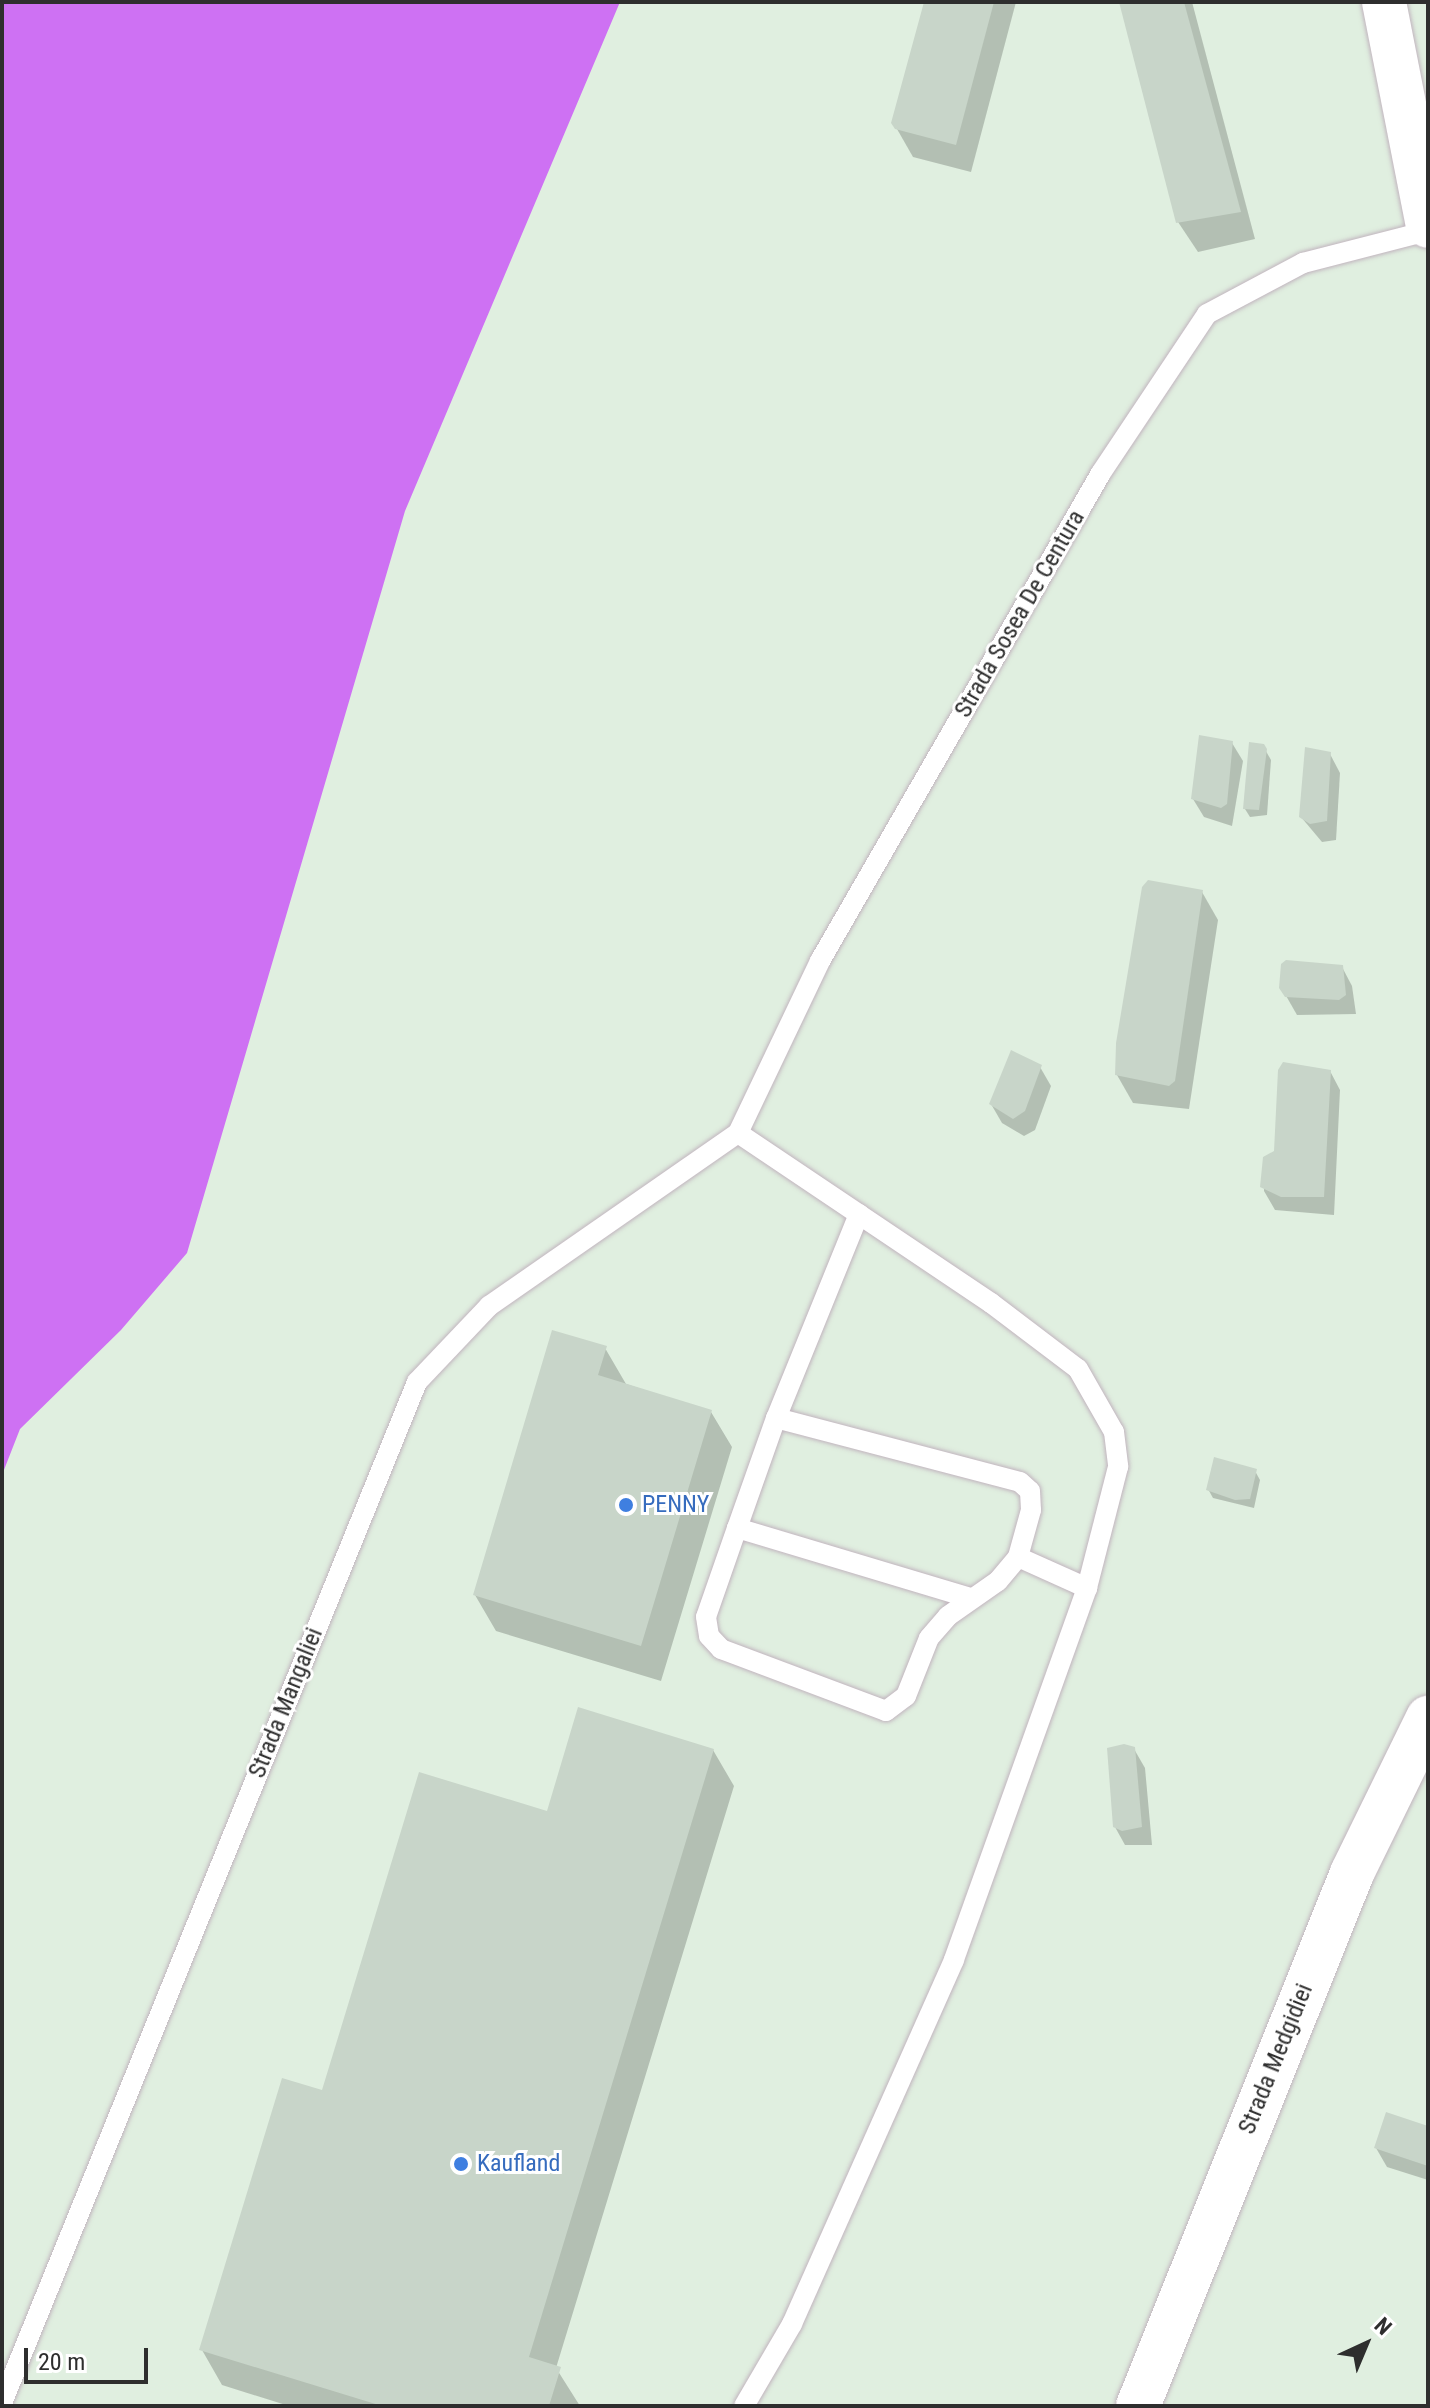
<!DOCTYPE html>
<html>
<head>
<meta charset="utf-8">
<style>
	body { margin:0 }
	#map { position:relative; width:1430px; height:2408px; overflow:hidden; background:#e0efe0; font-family:"Roboto Condensed",sans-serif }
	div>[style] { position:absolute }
	.water>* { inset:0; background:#ce71f3 }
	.shadow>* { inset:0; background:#0003 }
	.building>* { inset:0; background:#c8d5c9 }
	.roads { filter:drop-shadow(0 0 2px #c1b4be) drop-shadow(0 0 2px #c1b4be) }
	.lane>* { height:20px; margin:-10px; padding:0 10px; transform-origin:10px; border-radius:10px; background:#fff }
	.secondary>* { height:44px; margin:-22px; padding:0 22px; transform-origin:22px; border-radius:22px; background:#fff }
	.dots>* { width:22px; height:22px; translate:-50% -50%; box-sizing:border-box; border:4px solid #fff; border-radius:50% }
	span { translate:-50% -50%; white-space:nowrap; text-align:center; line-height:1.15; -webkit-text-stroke:6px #fff; paint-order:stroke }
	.street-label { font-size:24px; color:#2e2e2e }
	.shop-label { font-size:24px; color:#366cbe }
	.left { translate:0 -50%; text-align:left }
	.frame { position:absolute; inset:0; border:4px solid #2e2e2e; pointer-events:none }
	.north { position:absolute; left:1326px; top:2304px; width:80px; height:80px; -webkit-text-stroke:6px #fff; paint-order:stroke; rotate:44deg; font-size:22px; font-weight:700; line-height:32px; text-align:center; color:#2e2e2e }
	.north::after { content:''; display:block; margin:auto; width:28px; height:36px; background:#2e2e2e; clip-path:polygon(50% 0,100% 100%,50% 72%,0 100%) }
	.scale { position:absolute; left:24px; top:2348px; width:124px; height:36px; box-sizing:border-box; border:4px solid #2e2e2e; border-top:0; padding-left:10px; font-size:24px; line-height:28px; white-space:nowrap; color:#2e2e2e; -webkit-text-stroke:6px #fff; paint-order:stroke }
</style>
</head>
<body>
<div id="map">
	<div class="water">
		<div style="clip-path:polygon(2px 2px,620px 2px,405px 511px,187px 1253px,121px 1330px,20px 1429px,2px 1475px)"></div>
	</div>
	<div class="shadow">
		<div style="clip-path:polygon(926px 2px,1016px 2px,971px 172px,913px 157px,893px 122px)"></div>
		<div style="clip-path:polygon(1121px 2px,1192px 2px,1255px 239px,1198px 252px,1178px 222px)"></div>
		<div style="clip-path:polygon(1232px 743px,1243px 761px,1232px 826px,1204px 817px,1193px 799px)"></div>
		<div style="clip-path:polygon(1263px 746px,1271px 760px,1267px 815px,1250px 817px,1245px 809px)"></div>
		<div style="clip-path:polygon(1330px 754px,1340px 773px,1336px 840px,1322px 842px,1301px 817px)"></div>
		<div style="clip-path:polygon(1202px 892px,1218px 920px,1189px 1109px,1133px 1103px,1117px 1075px)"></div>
		<div style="clip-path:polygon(1342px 967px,1352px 986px,1356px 1014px,1297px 1015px,1281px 987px)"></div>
		<div style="clip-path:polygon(1040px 1067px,1051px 1086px,1035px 1130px,1024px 1136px,1002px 1123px,991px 1104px)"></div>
		<div style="clip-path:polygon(1330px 1071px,1340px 1090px,1334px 1215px,1275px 1210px,1264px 1191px,1265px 1158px,1276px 1153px)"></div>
		<div style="clip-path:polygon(605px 1348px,626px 1384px,711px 1412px,732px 1447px,661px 1681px,496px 1631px,475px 1595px)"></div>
		<div style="clip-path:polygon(1255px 1471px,1260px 1480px,1254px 1508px,1213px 1498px,1208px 1489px)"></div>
		<div style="clip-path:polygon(1134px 1749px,1145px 1768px,1152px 1845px,1125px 1845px,1115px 1827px)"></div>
		<div style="clip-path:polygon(713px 1750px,734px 1786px,556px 2368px,580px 2406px,289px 2406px,222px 2385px,202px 2350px,324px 2093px,548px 1813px)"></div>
		<div style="clip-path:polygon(1428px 2128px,1428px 2180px,1387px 2167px,1376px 2148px)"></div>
	</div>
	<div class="building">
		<div style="clip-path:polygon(924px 2px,994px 2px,956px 145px,895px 129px,891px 123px)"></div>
		<div style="clip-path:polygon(1119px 2px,1184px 2px,1241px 212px,1176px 223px)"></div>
		<div style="clip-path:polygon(1199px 735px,1233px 741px,1227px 804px,1221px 808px,1191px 799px)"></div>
		<div style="clip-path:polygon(1249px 742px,1264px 744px,1267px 749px,1259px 810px,1243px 809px)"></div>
		<div style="clip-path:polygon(1305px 747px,1331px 752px,1327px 821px,1310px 824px,1299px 817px)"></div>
		<div style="clip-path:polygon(1148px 880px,1203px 890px,1175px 1081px,1169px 1086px,1115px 1075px,1116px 1043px,1142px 887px)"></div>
		<div style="clip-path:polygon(1286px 960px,1343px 965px,1346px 995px,1339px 1000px,1285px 997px,1279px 988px,1281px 964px)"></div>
		<div style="clip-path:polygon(1011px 1050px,1042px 1065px,1025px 1111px,1013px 1119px,989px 1104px)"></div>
		<div style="clip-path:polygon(1283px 1062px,1331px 1070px,1324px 1197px,1281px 1197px,1260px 1187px,1263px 1157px,1274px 1151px,1278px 1070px)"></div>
		<div style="clip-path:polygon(552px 1330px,607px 1346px,598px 1375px,712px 1410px,641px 1646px,473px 1595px)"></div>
		<div style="clip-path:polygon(1214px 1457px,1257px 1469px,1250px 1499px,1235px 1500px,1206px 1490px)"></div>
		<div style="clip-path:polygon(578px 1707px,714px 1749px,529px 2357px,561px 2367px,549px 2406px,382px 2406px,199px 2350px,282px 2078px,322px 2090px,419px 1772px,547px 1811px)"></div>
		<div style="clip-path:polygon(1124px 1744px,1135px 1747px,1142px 1827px,1122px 1831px,1113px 1827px,1107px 1748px)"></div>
		<div style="clip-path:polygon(1386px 2112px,1428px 2126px,1428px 2166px,1374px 2148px)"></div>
	</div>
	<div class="roads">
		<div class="lane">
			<div style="left:738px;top:1133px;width:305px;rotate:33.9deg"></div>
			<div style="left:991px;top:1303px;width:109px;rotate:37.2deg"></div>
			<div style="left:1078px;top:1369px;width:73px;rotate:60.3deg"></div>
			<div style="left:1114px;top:1432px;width:35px;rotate:83deg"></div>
			<div style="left:1118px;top:1467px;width:125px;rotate:104.4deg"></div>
			<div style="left:1087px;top:1588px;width:395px;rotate:109.7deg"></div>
			<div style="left:954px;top:1960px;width:398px;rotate:114deg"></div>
			<div style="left:792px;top:2324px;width:95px;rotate:120.3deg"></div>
			<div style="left:859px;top:1214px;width:220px;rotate:112.1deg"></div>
			<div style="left:776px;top:1418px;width:117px;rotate:109.5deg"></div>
			<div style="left:737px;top:1528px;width:244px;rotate:16.7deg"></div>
			<div style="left:776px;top:1418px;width:252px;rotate:14.7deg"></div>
			<div style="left:1020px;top:1482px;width:13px;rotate:42deg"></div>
			<div style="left:1030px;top:1491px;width:19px;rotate:87deg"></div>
			<div style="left:1031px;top:1510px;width:49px;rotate:105.5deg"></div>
			<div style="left:1018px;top:1557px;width:76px;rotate:24.2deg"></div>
			<div style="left:737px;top:1528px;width:94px;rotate:109.2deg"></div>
			<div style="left:706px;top:1617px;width:19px;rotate:81deg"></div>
			<div style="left:709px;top:1636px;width:18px;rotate:47deg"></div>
			<div style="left:721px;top:1649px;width:176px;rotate:20.6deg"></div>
			<div style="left:886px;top:1711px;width:25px;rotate:-37deg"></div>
			<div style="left:906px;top:1696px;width:62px;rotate:-68.4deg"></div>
			<div style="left:929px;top:1638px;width:29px;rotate:-49deg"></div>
			<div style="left:948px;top:1616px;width:61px;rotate:-35deg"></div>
			<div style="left:998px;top:1581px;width:31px;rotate:-50deg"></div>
			<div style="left:2px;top:2403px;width:1102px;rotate:-67.88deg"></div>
			<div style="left:417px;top:1382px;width:105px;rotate:-46.5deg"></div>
			<div style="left:489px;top:1306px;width:303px;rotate:-34.8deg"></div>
			<div style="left:738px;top:1133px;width:191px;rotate:-64.5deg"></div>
			<div style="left:820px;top:961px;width:563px;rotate:-60.07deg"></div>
			<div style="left:1101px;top:473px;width:191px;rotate:-56.3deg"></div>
			<div style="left:1207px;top:314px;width:109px;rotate:-28deg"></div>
			<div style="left:1303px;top:263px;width:129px;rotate:-14.4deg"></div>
		</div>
		<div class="secondary">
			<div style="left:1384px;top:2px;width:228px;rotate:78.9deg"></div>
			<div style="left:1138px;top:2406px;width:574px;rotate:-68.12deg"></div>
			<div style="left:1352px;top:1873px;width:173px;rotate:-63.9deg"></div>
		</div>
	</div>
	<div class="dots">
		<div style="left:626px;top:1505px;background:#3f7fe0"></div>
		<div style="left:461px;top:2164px;background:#3f7fe0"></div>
	</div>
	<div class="street-label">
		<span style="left:1020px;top:614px;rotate:-60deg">Strada Sosea De Centura</span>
		<span style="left:286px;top:1703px;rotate:-68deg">Strada Mangaliei</span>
		<span style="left:1276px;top:2059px;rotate:-68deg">Strada Medgidiei</span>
	</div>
	<div class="shop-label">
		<span class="left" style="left:642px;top:1505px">PENNY</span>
		<span class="left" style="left:477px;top:2164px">Kaufland</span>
	</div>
	<div class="frame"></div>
	<div class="north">N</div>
	<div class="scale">20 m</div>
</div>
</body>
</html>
